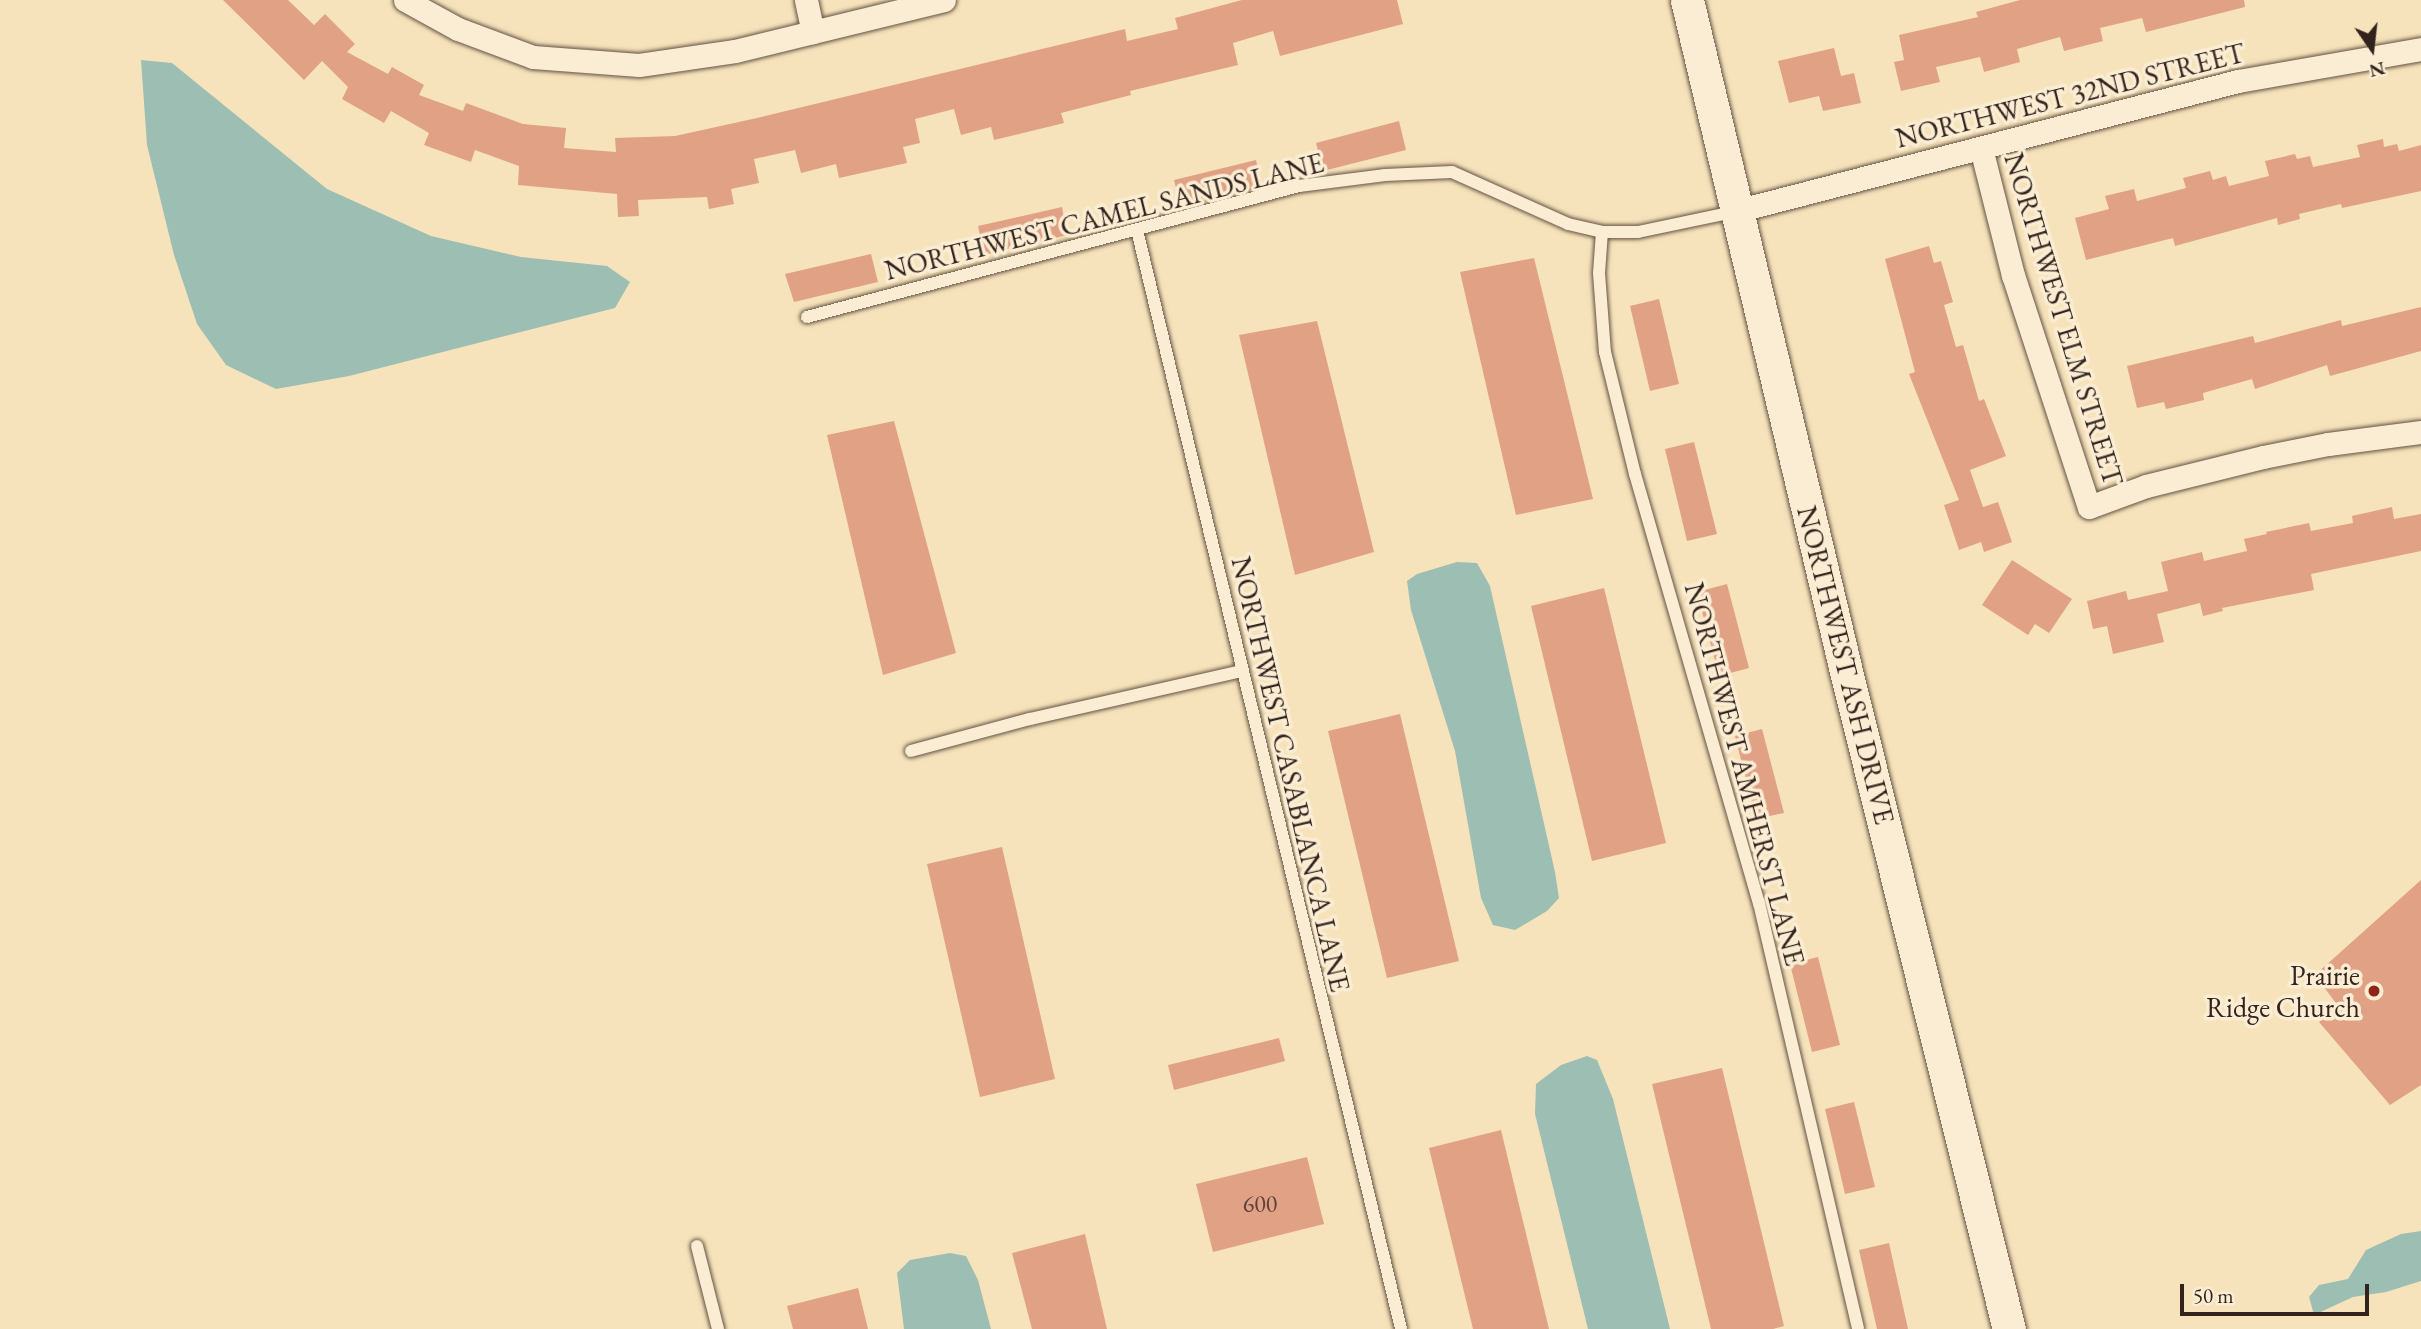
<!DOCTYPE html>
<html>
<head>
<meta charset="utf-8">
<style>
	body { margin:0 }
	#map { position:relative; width:2421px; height:1329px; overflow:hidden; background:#f7e3bb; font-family:"EB Garamond",serif }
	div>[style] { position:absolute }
	.water>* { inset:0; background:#9dbeb2 }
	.building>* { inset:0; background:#e0a185 }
	.roads { filter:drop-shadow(0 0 2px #645344) drop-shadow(0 0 2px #645344) }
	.lane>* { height:12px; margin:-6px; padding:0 6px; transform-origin:6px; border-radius:6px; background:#faedd3 }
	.street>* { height:23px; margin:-11.5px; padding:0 11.5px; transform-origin:11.5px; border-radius:11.5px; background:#faedd3 }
	.secondary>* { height:33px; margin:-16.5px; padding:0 16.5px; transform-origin:16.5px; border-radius:16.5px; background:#faedd3 }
	.dots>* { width:19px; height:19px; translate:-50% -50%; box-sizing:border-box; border:4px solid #faedd3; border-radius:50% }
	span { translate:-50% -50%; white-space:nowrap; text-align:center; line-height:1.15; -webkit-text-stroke:7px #faedd3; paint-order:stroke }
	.number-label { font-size:24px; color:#5e4237 }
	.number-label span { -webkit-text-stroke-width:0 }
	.street-label { font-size:28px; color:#33231d }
	.poi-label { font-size:28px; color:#33231d }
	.right { translate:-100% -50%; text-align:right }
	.north { position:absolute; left:2337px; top:14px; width:70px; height:70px; -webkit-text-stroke:5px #faedd3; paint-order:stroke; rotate:166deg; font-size:19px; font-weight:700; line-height:28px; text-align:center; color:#33231d }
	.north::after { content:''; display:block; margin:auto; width:24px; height:32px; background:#33231d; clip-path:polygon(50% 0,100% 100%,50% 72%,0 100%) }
	.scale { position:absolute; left:2180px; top:1284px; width:189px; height:32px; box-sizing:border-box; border:4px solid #33231d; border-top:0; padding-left:9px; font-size:21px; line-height:24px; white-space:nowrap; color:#33231d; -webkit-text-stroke:5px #faedd3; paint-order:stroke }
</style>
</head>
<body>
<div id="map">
	<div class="water">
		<div style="clip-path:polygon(141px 60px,172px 63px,327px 189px,431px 236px,521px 257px,607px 266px,630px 282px,615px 308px,349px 376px,276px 389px,226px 365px,197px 324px,174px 255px,147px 145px)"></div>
		<div style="clip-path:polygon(1457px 562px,1477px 563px,1490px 586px,1555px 872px,1559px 898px,1547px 911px,1515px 930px,1493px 925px,1481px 898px,1455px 751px,1411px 610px,1407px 581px,1417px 574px)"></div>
		<div style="clip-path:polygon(1587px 1056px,1597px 1060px,1613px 1099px,1670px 1329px,1588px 1329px,1535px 1114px,1536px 1084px,1561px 1065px)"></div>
		<div style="clip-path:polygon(2421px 1231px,2421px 1281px,2386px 1292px,2353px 1297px,2314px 1315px,2309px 1297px,2319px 1285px,2348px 1279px,2366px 1250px,2401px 1234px)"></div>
		<div style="clip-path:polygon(950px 1253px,966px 1256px,978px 1280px,991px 1329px,904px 1329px,897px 1273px,910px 1260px)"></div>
	</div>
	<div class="building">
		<div style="clip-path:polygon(223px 0,288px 0,314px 25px,325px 14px,355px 44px,347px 52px,388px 74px,392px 67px,424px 85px,419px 95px,463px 111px,466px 103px,523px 124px,566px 128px,564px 148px,616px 152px,615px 138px,675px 136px,757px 118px,1125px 29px,1127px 41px,1178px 29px,1175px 18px,1242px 0,1397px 0,1403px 24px,1280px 56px,1273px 31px,1233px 43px,1238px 65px,1130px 91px,1131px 95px,1061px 113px,1064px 123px,994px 140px,991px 127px,961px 135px,954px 109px,915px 119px,920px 143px,903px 147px,907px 163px,839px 178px,836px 164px,801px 173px,795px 150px,754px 159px,759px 183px,731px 189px,734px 204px,709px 209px,707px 197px,638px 200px,639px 216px,618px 217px,617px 194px,518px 185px,519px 166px,475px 150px,471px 162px,424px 145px,429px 133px,391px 111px,384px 123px,342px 99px,348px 87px,322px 61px,304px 80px)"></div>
		<div style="clip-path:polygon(2020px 0,2244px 0,2245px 7px,2146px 32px,2142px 18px,2100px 28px,2103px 41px,2064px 51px,2060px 37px,2017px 49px,2020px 62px,1984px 72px,1980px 57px,1936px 67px,1940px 82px,1901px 91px,1894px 62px,1904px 60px,1899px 35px,1978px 17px,1976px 12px)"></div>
		<div style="clip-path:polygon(1834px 48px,1841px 76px,1854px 73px,1861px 103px,1823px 111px,1819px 96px,1789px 103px,1778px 61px)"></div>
		<div style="clip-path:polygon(1399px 121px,1406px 150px,1323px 171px,1316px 143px)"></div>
		<div style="clip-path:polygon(2383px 139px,2384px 147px,2397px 144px,2399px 151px,2421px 145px,2421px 191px,2342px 208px,2341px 204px,2299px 214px,2300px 219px,2278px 225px,2277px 218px,2175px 246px,2173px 238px,2086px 260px,2075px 218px,2109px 209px,2105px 196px,2134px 189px,2137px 201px,2186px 188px,2183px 178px,2210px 171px,2213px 180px,2226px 176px,2229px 186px,2269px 176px,2265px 161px,2295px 154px,2297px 159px,2310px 156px,2313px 167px,2360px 157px,2357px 145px)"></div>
		<div style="clip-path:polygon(1256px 160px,1262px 187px,1181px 208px,1174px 180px)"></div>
		<div style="clip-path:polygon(1062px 207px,1067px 235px,984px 255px,978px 226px)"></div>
		<div style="clip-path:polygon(1929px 246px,1934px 263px,1941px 261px,1953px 302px,1944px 305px,1956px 347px,1963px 345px,1979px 401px,1984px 399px,2006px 456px,1970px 470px,1983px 507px,1998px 502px,2012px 542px,1984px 552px,1981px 542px,1959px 550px,1944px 505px,1959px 500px,1909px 374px,1915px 372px,1885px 259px)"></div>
		<div style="clip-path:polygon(871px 254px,878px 282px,794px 302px,785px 274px)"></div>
		<div style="clip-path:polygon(1534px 258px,1593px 499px,1516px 515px,1460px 272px)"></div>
		<div style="clip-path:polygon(1659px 299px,1679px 384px,1650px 391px,1630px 306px)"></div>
		<div style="clip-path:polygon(2421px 307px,2421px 351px,2330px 376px,2327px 365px,2255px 389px,2252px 379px,2203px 393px,2204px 400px,2166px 409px,2164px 402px,2137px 408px,2127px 366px,2253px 336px,2255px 343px,2341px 320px,2342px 326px)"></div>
		<div style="clip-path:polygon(1317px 321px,1374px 552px,1295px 575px,1239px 335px)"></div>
		<div style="clip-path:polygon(894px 421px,956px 653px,883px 675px,827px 435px)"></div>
		<div style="clip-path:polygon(1694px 442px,1717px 534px,1687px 541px,1665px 449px)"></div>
		<div style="clip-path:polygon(2392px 507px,2394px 519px,2421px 514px,2421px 551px,2311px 574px,2314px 590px,2222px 608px,2223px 611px,2203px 616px,2200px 603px,2157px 614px,2164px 642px,2113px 654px,2107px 626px,2093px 629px,2087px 601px,2126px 591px,2128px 600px,2168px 591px,2161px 562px,2202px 552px,2204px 561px,2247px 551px,2244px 539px,2267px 534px,2266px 532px,2309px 523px,2311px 531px,2353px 523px,2352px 516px)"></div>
		<div style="clip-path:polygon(2012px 560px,2072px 599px,2049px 633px,2035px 624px,2028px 635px,1982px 605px)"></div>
		<div style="clip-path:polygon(1727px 584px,1749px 668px,1719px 676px,1697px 592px)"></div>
		<div style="clip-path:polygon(1604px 588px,1666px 843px,1592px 861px,1531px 606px)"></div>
		<div style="clip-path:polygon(1400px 714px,1459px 961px,1387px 978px,1328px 731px)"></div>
		<div style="clip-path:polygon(1762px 729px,1784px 813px,1756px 819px,1735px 736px)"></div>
		<div style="clip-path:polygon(1002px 847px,1055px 1079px,980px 1097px,927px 864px)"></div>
		<div style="clip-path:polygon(2421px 880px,2421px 1085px,2390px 1105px,2319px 1022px,2338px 1006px,2315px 975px)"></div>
		<div style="clip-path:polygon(1818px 957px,1840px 1045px,1812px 1052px,1790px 964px)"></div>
		<div style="clip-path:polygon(1279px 1038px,1285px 1061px,1174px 1090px,1168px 1065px)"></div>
		<div style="clip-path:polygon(1722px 1068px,1784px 1326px,1773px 1329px,1711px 1329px,1652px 1084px)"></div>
		<div style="clip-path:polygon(1854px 1102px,1875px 1187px,1845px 1194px,1825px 1109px)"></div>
		<div style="clip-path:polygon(1501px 1130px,1549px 1329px,1473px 1329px,1429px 1148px)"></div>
		<div style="clip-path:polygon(1307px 1157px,1324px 1224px,1213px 1252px,1196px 1184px)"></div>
		<div style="clip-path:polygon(1085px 1234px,1107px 1329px,1032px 1329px,1012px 1253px)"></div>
		<div style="clip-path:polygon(1889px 1243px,1908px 1329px,1877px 1329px,1859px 1250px)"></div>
		<div style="clip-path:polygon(858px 1288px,868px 1329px,793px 1329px,787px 1306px)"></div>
	</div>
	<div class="roads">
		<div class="lane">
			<div style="left:1137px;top:230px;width:1130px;rotate:76.49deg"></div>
			<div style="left:1602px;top:232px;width:41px;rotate:94.2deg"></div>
			<div style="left:1599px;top:273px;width:79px;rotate:85.7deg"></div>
			<div style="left:1605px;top:352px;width:126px;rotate:76.2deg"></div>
			<div style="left:1635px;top:474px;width:447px;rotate:73.9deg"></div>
			<div style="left:1759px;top:903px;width:437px;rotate:76.9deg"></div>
			<div style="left:807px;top:317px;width:509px;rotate:-14.91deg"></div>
			<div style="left:1299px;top:186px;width:87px;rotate:-7.3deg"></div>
			<div style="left:1385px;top:175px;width:67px;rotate:-2.6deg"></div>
			<div style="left:1452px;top:172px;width:127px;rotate:24.1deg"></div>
			<div style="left:1568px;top:224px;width:35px;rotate:13deg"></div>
			<div style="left:1602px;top:232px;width:36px"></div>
			<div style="left:1638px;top:232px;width:98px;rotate:-11.8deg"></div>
			<div style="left:911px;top:751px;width:123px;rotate:-15.1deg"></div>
			<div style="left:1030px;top:719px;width:216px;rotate:-12.8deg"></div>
			<div style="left:697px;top:1246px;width:86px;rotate:75.8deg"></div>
		</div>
		<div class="street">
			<div style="left:405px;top:0;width:60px;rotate:28.7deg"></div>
			<div style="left:458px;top:29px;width:80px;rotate:20.5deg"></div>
			<div style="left:533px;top:57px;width:106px;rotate:4.3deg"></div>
			<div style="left:639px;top:65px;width:97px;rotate:-8.3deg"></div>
			<div style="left:735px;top:51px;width:215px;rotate:-13.7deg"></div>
			<div style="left:806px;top:0;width:33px;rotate:78deg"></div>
			<div style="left:1981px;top:148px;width:131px;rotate:75.9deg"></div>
			<div style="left:2013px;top:275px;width:244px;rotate:71.9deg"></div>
			<div style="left:2089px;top:507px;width:61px;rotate:-20.2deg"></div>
			<div style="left:2146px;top:486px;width:121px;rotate:-13.9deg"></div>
			<div style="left:2263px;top:457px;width:66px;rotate:-11.3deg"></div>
			<div style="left:2328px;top:444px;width:94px;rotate:-7.4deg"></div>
			<div style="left:1736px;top:211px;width:519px;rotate:-14.52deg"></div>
			<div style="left:2238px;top:81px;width:186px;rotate:-9.9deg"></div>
		</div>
		<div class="secondary">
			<div style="left:1687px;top:0;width:685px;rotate:76.67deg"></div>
			<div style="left:1845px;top:667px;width:682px;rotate:76.09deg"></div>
		</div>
	</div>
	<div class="dots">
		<div style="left:2374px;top:991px;background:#8f2418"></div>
	</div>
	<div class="number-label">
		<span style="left:1260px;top:1204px">600</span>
	</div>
	<div class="street-label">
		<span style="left:2070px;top:95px;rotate:-14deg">NORTHWEST 32ND STREET</span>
		<span style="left:1104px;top:216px;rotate:-14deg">NORTHWEST CAMEL SANDS LANE</span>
		<span style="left:2064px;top:319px;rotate:73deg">NORTHWEST ELM STREET</span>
		<span style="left:1846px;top:665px;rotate:76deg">NORTHWEST ASH DRIVE</span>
		<span style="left:1291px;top:774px;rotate:77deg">NORTHWEST CASABLANCA LANE</span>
		<span style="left:1745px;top:774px;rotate:75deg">NORTHWEST AMHERST LANE</span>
	</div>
	<div class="poi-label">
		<span class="right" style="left:2360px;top:991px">Prairie<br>Ridge Church</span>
	</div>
	<div class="north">N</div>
	<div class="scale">50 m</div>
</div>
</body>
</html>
